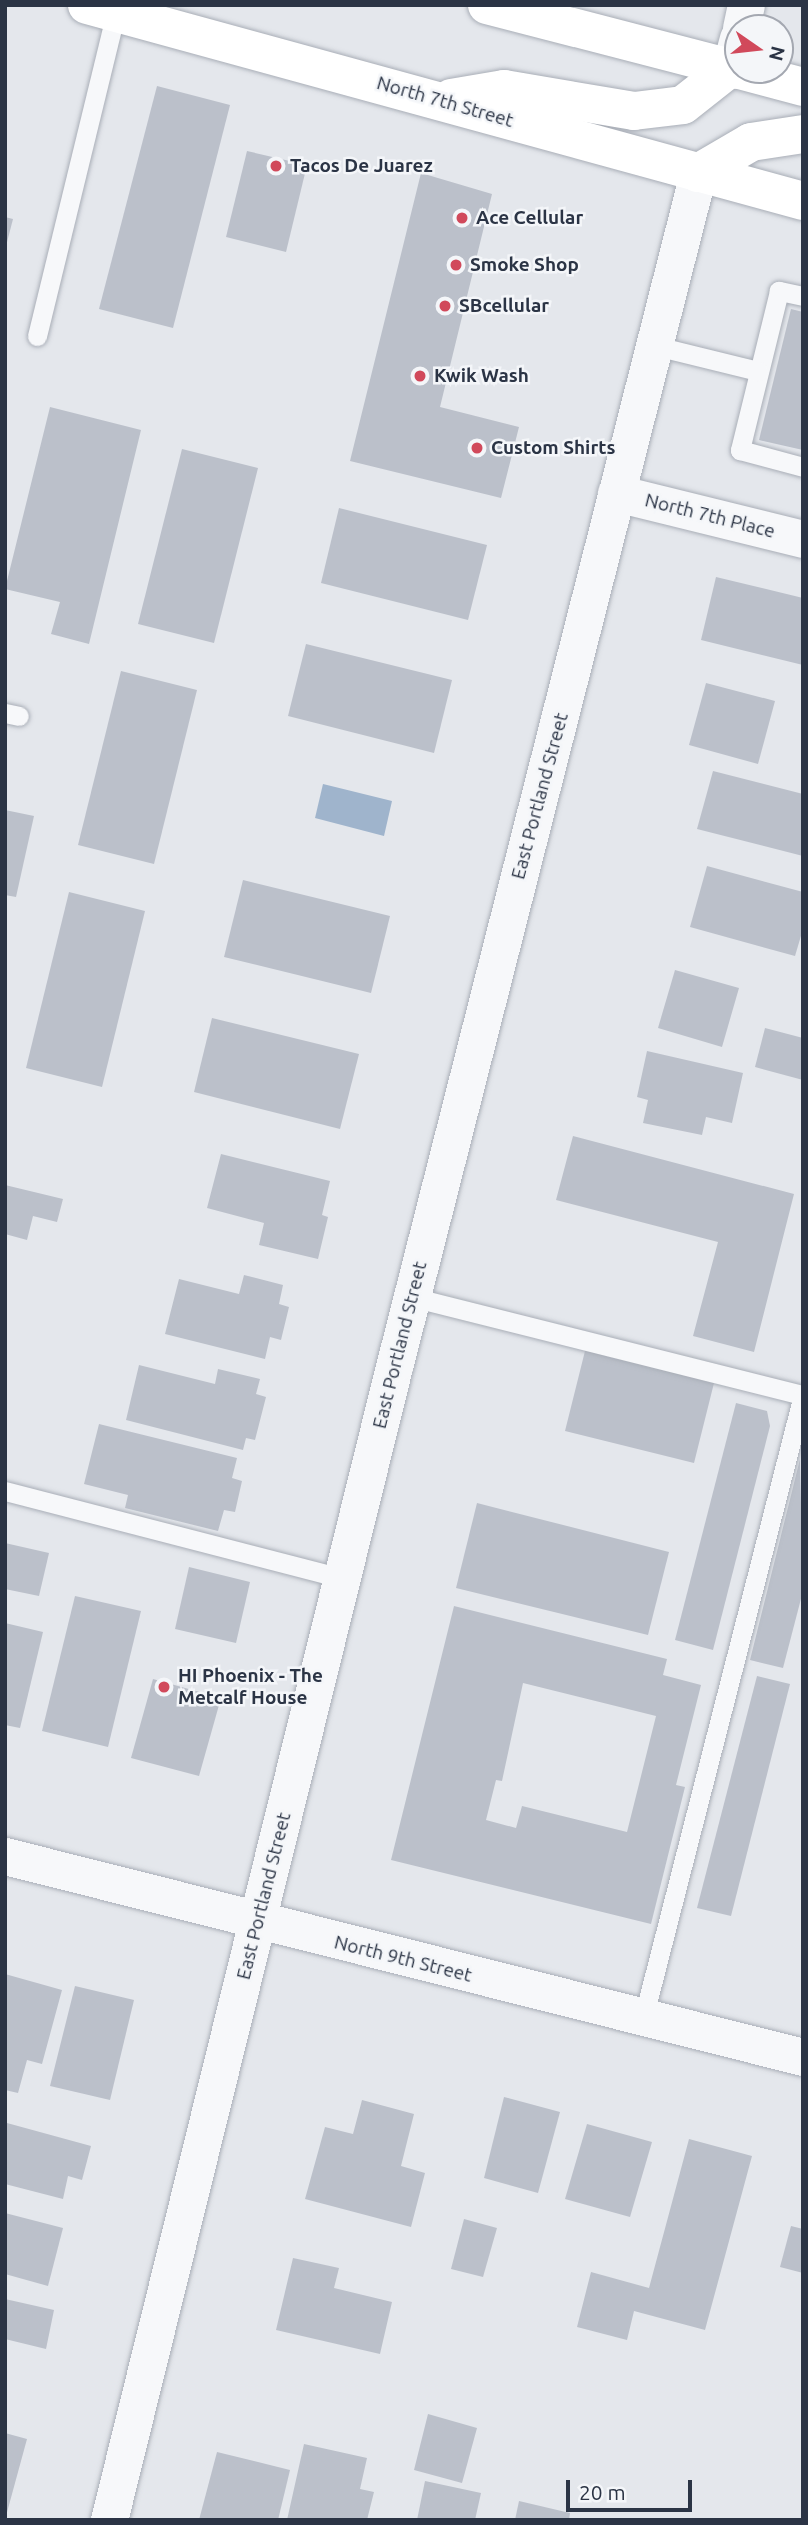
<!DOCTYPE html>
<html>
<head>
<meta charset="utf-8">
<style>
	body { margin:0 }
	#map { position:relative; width:808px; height:2525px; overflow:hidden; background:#e4e7ec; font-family:Ubuntu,sans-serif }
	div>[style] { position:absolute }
	.water>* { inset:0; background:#9fb4cc }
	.building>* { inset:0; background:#bbc0ca }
	.roads { filter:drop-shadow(0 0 2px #a9aeb7) drop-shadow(0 0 2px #a9aeb7) }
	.service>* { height:19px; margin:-9.5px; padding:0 9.5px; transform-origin:9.5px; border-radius:9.5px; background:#f7f8fa }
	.minor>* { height:37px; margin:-18.5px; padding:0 18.5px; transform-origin:18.5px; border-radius:18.5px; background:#f7f8fa }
	.primary>* { height:38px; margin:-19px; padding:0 19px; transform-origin:19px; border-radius:19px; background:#fff }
	.dots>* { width:19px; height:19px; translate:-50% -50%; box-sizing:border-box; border:4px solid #f4f6f9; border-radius:50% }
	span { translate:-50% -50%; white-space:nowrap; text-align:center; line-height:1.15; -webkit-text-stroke:5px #f4f6f9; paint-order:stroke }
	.street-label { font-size:19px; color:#2b3445 }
	.poi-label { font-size:19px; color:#2b3445; font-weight:700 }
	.left { translate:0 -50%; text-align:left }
	.frame { position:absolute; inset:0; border:7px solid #2b3445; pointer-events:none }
	.north { position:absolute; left:724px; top:14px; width:70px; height:70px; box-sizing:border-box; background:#f4f6f9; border:2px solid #a4a8b1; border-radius:50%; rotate:104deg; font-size:19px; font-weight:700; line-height:28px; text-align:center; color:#2b3445 }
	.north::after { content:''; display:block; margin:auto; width:24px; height:32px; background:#d1495b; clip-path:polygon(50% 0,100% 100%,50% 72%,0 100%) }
	.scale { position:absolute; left:566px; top:2480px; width:126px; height:32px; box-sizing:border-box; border:4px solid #2b3445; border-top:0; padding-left:9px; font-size:21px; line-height:24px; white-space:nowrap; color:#2b3445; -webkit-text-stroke:5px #f4f6f9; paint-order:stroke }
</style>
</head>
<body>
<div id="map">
	<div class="water">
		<div style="clip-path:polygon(323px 784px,392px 801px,384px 836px,315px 818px)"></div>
	</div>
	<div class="building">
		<div style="clip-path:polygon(157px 86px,230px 105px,173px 328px,99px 309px)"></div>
		<div style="clip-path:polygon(247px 151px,307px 165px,286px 252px,226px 237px)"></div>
		<div style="clip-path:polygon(421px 173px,492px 194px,440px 407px,519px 427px,501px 498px,350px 461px)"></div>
		<div style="clip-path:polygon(5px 217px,13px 219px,6px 246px,5px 246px)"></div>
		<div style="clip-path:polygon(791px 309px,803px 312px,803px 450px,759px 440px)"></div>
		<div style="clip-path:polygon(50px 407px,141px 430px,89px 644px,51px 634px,60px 602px,5px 589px)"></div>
		<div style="clip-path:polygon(182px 449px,258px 468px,214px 643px,138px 624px)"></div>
		<div style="clip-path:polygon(339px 508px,487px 545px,468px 620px,321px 583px)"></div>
		<div style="clip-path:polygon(716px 577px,803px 598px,803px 665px,701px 640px)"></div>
		<div style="clip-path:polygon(306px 644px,452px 680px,434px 753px,288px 716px)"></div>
		<div style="clip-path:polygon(121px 671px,197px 690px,154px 864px,78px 845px)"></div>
		<div style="clip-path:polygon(706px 683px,775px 701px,758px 764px,689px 745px)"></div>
		<div style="clip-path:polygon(713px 771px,803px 794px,803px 856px,697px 829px)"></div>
		<div style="clip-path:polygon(5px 810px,34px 816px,16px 897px,5px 895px)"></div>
		<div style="clip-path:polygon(707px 866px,803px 892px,803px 929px,795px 956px,690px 927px)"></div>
		<div style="clip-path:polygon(243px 880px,390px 916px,371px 993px,224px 957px)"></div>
		<div style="clip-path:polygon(69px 892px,145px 911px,102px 1087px,26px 1068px)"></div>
		<div style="clip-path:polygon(675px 970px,739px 988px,722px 1047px,658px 1028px)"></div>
		<div style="clip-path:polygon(212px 1018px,359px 1054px,340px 1129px,194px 1092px)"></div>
		<div style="clip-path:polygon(765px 1028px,803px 1038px,803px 1080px,755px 1067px)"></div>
		<div style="clip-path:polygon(647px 1051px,743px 1073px,732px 1123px,706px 1117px,702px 1135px,643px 1123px,648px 1100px,637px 1097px)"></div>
		<div style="clip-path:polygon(573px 1136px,794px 1194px,754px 1352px,693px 1336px,718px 1242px,556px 1200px)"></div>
		<div style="clip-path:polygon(221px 1154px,330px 1181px,322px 1215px,328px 1217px,318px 1259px,259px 1245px,264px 1223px,207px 1208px)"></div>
		<div style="clip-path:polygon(5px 1185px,63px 1199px,57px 1222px,33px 1216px,27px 1240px,5px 1234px)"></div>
		<div style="clip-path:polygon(244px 1275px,283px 1285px,279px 1304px,289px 1307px,281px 1340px,270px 1337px,265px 1359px,165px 1334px,179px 1279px,239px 1294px)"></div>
		<div style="clip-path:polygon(586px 1347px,715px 1379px,694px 1463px,565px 1431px)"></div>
		<div style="clip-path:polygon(139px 1365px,215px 1384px,218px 1369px,260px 1379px,256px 1394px,266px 1397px,255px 1440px,246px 1438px,243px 1450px,126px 1420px)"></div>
		<div style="clip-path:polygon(736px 1403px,767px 1411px,770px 1426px,713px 1650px,675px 1640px)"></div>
		<div style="clip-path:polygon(99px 1424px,237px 1458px,232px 1478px,242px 1481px,235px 1512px,224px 1510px,218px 1531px,125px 1508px,128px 1495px,84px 1484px)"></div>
		<div style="clip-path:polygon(800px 1459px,803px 1591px,783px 1668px,750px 1660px)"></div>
		<div style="clip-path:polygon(477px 1503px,669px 1552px,648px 1635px,456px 1588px)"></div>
		<div style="clip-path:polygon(5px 1543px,49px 1553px,39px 1596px,5px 1589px)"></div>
		<div style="clip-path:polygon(189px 1567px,250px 1582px,236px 1643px,175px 1629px)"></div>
		<div style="clip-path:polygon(75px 1596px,141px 1611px,108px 1747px,42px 1731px)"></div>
		<div style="clip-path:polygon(evenodd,454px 1606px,667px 1659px,663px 1675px,701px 1685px,676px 1785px,685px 1787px,651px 1924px,391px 1860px,454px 1606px,523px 1683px,656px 1716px,627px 1832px,522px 1806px,516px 1828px,486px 1820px,496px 1780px,502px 1781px,523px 1683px)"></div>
		<div style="clip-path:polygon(5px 1623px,43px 1632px,20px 1728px,5px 1725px)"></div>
		<div style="clip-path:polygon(757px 1676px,790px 1684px,731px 1916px,697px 1908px)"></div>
		<div style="clip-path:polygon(153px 1679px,221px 1698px,199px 1776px,131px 1758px)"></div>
		<div style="clip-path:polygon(5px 1974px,62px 1990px,42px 2064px,27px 2060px,18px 2093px,5px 2090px)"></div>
		<div style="clip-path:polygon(75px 1986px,134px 2000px,110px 2100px,50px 2086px)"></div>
		<div style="clip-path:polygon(504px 2097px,560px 2112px,538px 2193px,484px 2178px)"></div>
		<div style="clip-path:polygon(362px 2100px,414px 2114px,401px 2166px,425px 2173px,411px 2227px,305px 2199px,325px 2127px,353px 2134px)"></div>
		<div style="clip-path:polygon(7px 2123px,91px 2146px,82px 2180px,68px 2176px,63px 2199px,5px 2184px)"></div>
		<div style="clip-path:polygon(587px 2124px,652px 2142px,630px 2217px,565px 2199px)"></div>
		<div style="clip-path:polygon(689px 2139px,752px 2156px,705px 2330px,634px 2311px,627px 2340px,577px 2327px,591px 2272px,649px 2288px)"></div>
		<div style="clip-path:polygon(5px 2213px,63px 2228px,48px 2286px,5px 2274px)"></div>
		<div style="clip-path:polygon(464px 2219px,497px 2228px,483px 2277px,451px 2269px)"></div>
		<div style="clip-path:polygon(791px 2226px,803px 2229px,803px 2273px,780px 2267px)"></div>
		<div style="clip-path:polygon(293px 2258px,339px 2268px,334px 2288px,392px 2302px,380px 2354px,276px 2330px)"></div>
		<div style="clip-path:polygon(5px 2299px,54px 2310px,46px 2349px,5px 2339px)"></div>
		<div style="clip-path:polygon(428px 2414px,477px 2428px,462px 2483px,414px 2470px)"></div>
		<div style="clip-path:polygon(5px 2433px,27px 2439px,6px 2516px,5px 2516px)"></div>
		<div style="clip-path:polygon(304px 2444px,367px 2458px,360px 2489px,374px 2492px,367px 2520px,287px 2520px)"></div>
		<div style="clip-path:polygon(217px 2452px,290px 2470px,278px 2520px,199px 2520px)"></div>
		<div style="clip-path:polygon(425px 2481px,481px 2493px,475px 2520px,417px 2520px)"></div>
		<div style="clip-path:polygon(519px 2501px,570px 2513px,569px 2520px,515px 2520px)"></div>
	</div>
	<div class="roads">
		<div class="service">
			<div style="left:803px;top:296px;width:25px;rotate:-168deg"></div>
			<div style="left:779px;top:291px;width:164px;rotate:103.8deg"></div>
			<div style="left:740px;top:450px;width:65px;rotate:15.1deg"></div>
			<div style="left:37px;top:336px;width:333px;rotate:-76.3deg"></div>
			<div style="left:652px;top:345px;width:109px;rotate:13.8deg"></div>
			<div style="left:5px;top:713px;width:14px;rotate:12deg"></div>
			<div style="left:412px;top:1297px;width:403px;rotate:14.1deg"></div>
			<div style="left:5px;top:1491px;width:348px;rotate:14.5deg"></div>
			<div style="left:643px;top:2019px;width:644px;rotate:-75.62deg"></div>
		</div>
		<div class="minor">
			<div style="left:741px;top:28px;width:24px;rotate:-78deg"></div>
			<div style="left:730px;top:68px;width:31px;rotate:-75deg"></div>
			<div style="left:616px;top:493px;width:193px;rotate:13.8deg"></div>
			<div style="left:5px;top:1856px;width:823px;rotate:14.14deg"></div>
			<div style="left:109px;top:2520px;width:1192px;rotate:-76.12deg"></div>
			<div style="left:395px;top:1363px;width:1228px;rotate:-75.71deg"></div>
		</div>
		<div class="primary">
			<div style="left:87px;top:5px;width:742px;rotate:15.31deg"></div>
			<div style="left:487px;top:5px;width:259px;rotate:14.5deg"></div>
			<div style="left:739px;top:70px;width:66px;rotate:14.9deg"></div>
			<div style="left:451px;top:98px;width:54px;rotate:-9.6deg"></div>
			<div style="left:504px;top:89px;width:132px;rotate:9.6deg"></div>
			<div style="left:634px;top:111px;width:49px;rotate:-7deg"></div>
			<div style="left:683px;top:105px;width:60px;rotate:-38.2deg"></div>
			<div style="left:698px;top:173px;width:61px;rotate:-30.3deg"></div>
			<div style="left:751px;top:142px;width:53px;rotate:-8.7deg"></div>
		</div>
	</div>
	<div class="dots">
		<div style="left:276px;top:166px;background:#d1495b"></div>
		<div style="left:462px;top:218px;background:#d1495b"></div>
		<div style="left:456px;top:265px;background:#d1495b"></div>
		<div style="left:445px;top:306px;background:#d1495b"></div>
		<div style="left:420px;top:376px;background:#d1495b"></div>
		<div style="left:477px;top:448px;background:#d1495b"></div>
		<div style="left:164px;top:1687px;background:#d1495b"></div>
	</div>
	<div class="street-label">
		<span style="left:445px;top:102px;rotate:16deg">North 7th Street</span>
		<span style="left:710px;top:516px;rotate:14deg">North 7th Place</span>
		<span style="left:540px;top:796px;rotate:-75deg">East Portland Street</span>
		<span style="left:400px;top:1345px;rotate:-76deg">East Portland Street</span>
		<span style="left:264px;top:1896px;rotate:-76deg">East Portland Street</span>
		<span style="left:403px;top:1959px;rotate:14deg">North 9th Street</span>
	</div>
	<div class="poi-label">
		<span class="left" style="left:290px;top:166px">Tacos De Juarez</span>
		<span class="left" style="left:476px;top:218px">Ace Cellular</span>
		<span class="left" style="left:470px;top:265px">Smoke Shop</span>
		<span class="left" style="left:459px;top:306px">SBcellular</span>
		<span class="left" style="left:434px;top:376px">Kwik Wash</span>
		<span class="left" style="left:491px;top:448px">Custom Shirts</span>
		<span class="left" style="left:178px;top:1687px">HI Phoenix - The<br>Metcalf House</span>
	</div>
	<div class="frame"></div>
	<div class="north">N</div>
	<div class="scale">20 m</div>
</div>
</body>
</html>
